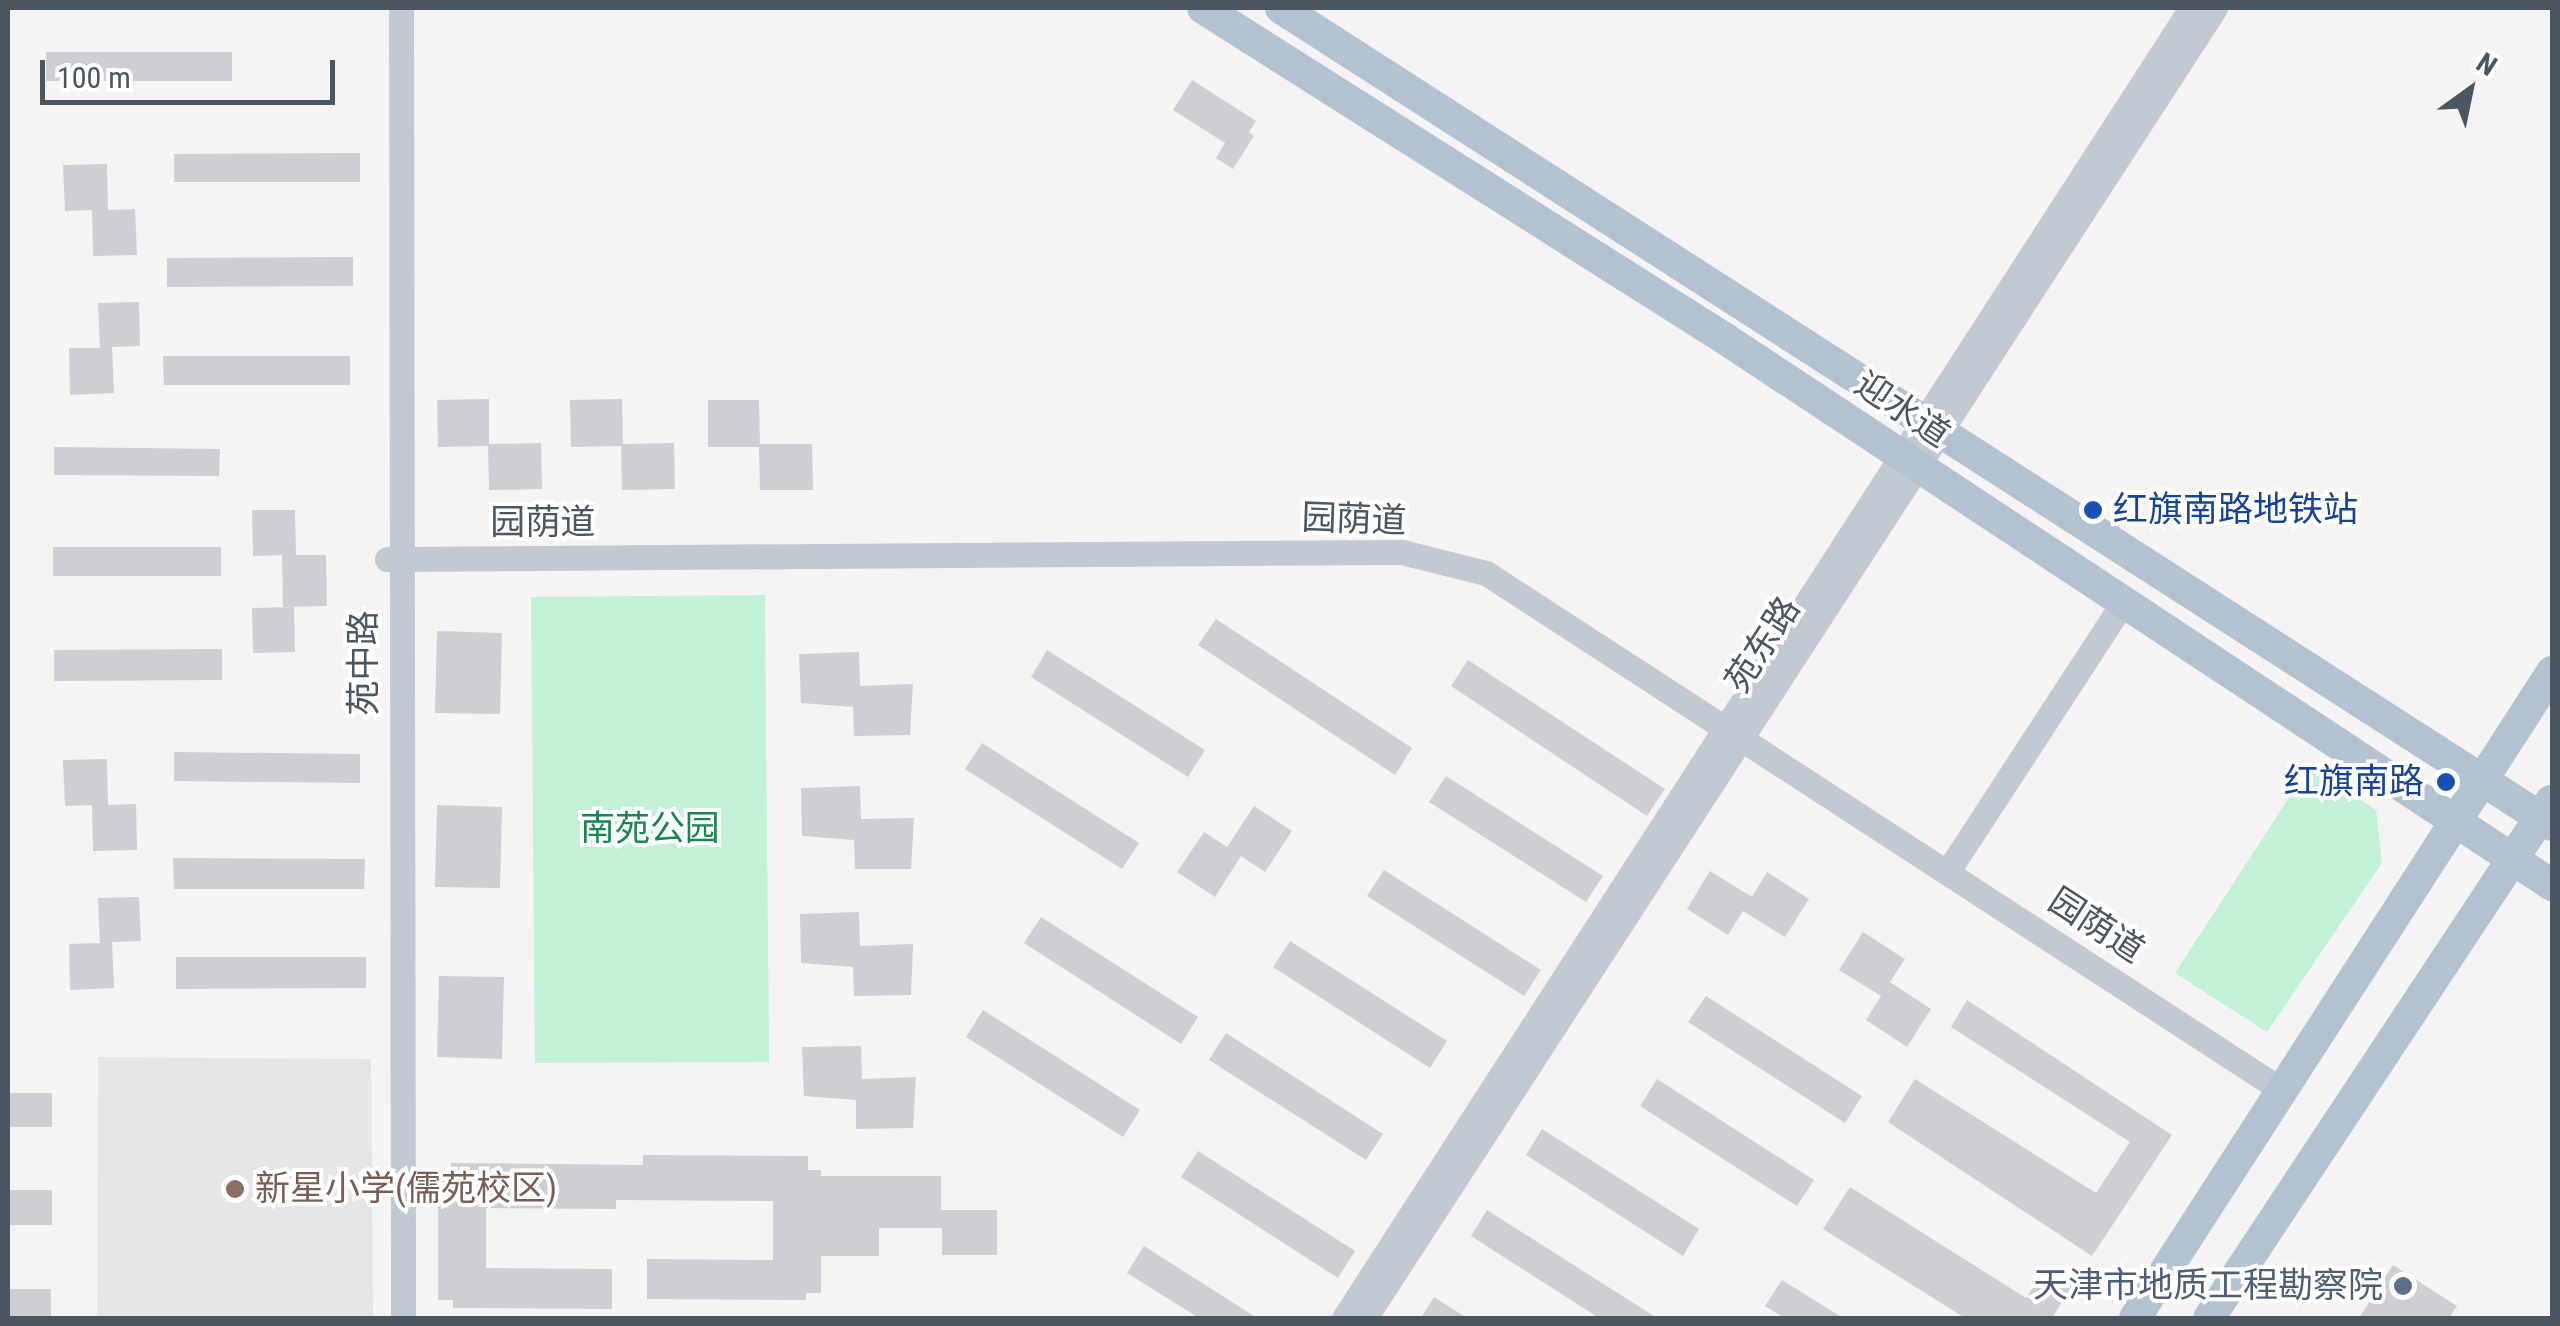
<!DOCTYPE html>
<html>
<head>
<meta charset="utf-8">
<style>
	body { margin:0 }
	#map { position:relative; width:2560px; height:1326px; overflow:hidden; background:#f5f3f3; font-family:"Roboto Condensed","Noto Sans SC",sans-serif }
	div>[style] { position:absolute }
	.education>* { inset:0; background:#e6e4e5 }
	.green>* { inset:0; background:#c3f1d5 }
	.building>* { inset:0; background:#cdcfd5 }
	.minor>* { height:25px; margin:-12.5px; padding:0 12.5px; transform-origin:12.5px; border-radius:12.5px; background:#c1cad2 }
	.major>* { height:32px; margin:-16px; padding:0 16px; transform-origin:16px; border-radius:16px; background:#b3c2d1 }
	.dots>* { width:28px; height:28px; translate:-50% -50%; box-sizing:border-box; border:5px solid #fff; border-radius:50% }
	span { translate:-50% -50%; white-space:nowrap; text-align:center; line-height:1.15; -webkit-text-stroke:8px #fff; paint-order:stroke }
	.street-label { font-size:35px; color:#4a5661 }
	.transit-label { font-size:35px; color:#164399 }
	.left { translate:0 -50%; text-align:left }
	.right { translate:-100% -50%; text-align:right }
	.park-label { font-size:35px; color:#17864f }
	.education-label { font-size:35px; color:#785e54 }
	.service-label { font-size:35px; color:#4e5e75 }
	.frame { position:absolute; inset:0; border:10px solid #4a5661; pointer-events:none }
	.north { position:absolute; left:2420px; top:40px; width:100px; height:100px; -webkit-text-stroke:8px #fff; paint-order:stroke; rotate:33deg; font-size:28px; font-weight:700; line-height:40px; text-align:center; color:#4a5661 }
	.north::after { content:''; display:block; margin:auto; width:35px; height:45px; background:#4a5661; clip-path:polygon(50% 0,100% 100%,50% 72%,0 100%) }
	.scale { position:absolute; left:40px; top:60px; width:295px; height:45px; box-sizing:border-box; border:5px solid #4a5661; border-top:0; padding-left:12px; font-size:30px; line-height:35px; white-space:nowrap; color:#4a5661; -webkit-text-stroke:8px #fff; paint-order:stroke }
</style>
</head>
<body>
<div id="map">
	<div class="education">
		<div style="clip-path:polygon(98px 1057px,371px 1059px,373px 1318px,97px 1318px)"></div>
	</div>
	<div class="green">
		<div style="clip-path:polygon(765px 595px,769px 1062px,535px 1063px,531px 597px)"></div>
		<div style="clip-path:polygon(2309px 767px,2376px 810px,2382px 863px,2267px 1032px,2175px 973px)"></div>
	</div>
	<div class="building">
		<div style="clip-path:polygon(46px 52px,232px 52px,232px 81px,46px 81px)"></div>
		<div style="clip-path:polygon(1192px 80px,1256px 121px,1249px 132px,1254px 136px,1233px 169px,1216px 158px,1225px 143px,1173px 110px)"></div>
		<div style="clip-path:polygon(360px 153px,360px 182px,174px 182px,174px 154px)"></div>
		<div style="clip-path:polygon(107px 164px,108px 210px,135px 209px,137px 255px,93px 256px,92px 210px,65px 211px,63px 165px)"></div>
		<div style="clip-path:polygon(353px 257px,353px 286px,167px 287px,167px 258px)"></div>
		<div style="clip-path:polygon(139px 302px,140px 346px,112px 347px,114px 393px,70px 395px,69px 348px,100px 348px,98px 303px)"></div>
		<div style="clip-path:polygon(163px 356px,350px 356px,350px 385px,164px 385px)"></div>
		<div style="clip-path:polygon(489px 399px,489px 444px,541px 443px,542px 489px,489px 490px,488px 446px,438px 447px,437px 400px)"></div>
		<div style="clip-path:polygon(622px 399px,623px 444px,674px 443px,675px 489px,622px 490px,621px 446px,571px 447px,570px 400px)"></div>
		<div style="clip-path:polygon(708px 400px,759px 400px,760px 444px,812px 444px,813px 490px,760px 490px,759px 447px,708px 447px)"></div>
		<div style="clip-path:polygon(54px 447px,220px 449px,219px 476px,54px 475px)"></div>
		<div style="clip-path:polygon(252px 510px,295px 510px,296px 555px,326px 555px,327px 606px,283px 607px,282px 555px,253px 556px)"></div>
		<div style="clip-path:polygon(53px 547px,221px 547px,221px 576px,53px 576px)"></div>
		<div style="clip-path:polygon(294px 607px,295px 652px,253px 653px,252px 608px)"></div>
		<div style="clip-path:polygon(1216px 619px,1412px 748px,1395px 775px,1198px 645px)"></div>
		<div style="clip-path:polygon(437px 631px,502px 633px,500px 714px,435px 713px)"></div>
		<div style="clip-path:polygon(222px 649px,222px 680px,54px 681px,54px 650px)"></div>
		<div style="clip-path:polygon(1047px 650px,1205px 750px,1188px 777px,1031px 677px)"></div>
		<div style="clip-path:polygon(859px 652px,860px 686px,913px 684px,910px 735px,854px 736px,853px 707px,801px 703px,799px 654px)"></div>
		<div style="clip-path:polygon(1468px 660px,1665px 789px,1647px 816px,1451px 686px)"></div>
		<div style="clip-path:polygon(982px 743px,1139px 843px,1122px 869px,965px 769px)"></div>
		<div style="clip-path:polygon(174px 752px,360px 754px,360px 783px,174px 781px)"></div>
		<div style="clip-path:polygon(107px 759px,108px 805px,136px 804px,137px 850px,93px 851px,92px 805px,65px 806px,63px 760px)"></div>
		<div style="clip-path:polygon(1446px 776px,1603px 876px,1586px 902px,1429px 802px)"></div>
		<div style="clip-path:polygon(860px 786px,861px 819px,914px 818px,911px 869px,855px 869px,854px 840px,802px 836px,801px 788px)"></div>
		<div style="clip-path:polygon(437px 805px,502px 807px,500px 888px,435px 887px)"></div>
		<div style="clip-path:polygon(1254px 806px,1292px 831px,1265px 872px,1241px 856px,1215px 897px,1177px 872px,1204px 832px,1227px 847px)"></div>
		<div style="clip-path:polygon(173px 858px,365px 859px,364px 889px,174px 889px)"></div>
		<div style="clip-path:polygon(1384px 870px,1541px 970px,1524px 996px,1367px 896px)"></div>
		<div style="clip-path:polygon(1710px 871px,1752px 897px,1767px 872px,1809px 899px,1785px 937px,1743px 911px,1728px 935px,1687px 909px)"></div>
		<div style="clip-path:polygon(139px 897px,141px 941px,112px 942px,114px 988px,70px 990px,69px 944px,100px 943px,98px 898px)"></div>
		<div style="clip-path:polygon(859px 912px,860px 946px,913px 944px,911px 995px,854px 996px,853px 967px,801px 963px,800px 914px)"></div>
		<div style="clip-path:polygon(1041px 917px,1198px 1017px,1181px 1044px,1024px 943px)"></div>
		<div style="clip-path:polygon(1863px 932px,1905px 959px,1890px 982px,1931px 1009px,1907px 1047px,1866px 1020px,1881px 996px,1839px 970px)"></div>
		<div style="clip-path:polygon(1290px 941px,1447px 1041px,1430px 1068px,1273px 967px)"></div>
		<div style="clip-path:polygon(176px 957px,366px 957px,366px 988px,176px 989px)"></div>
		<div style="clip-path:polygon(439px 976px,504px 977px,502px 1059px,437px 1057px)"></div>
		<div style="clip-path:polygon(1706px 996px,1862px 1096px,1845px 1123px,1688px 1022px)"></div>
		<div style="clip-path:polygon(1967px 1000px,2172px 1135px,2092px 1256px,1888px 1122px,1915px 1079px,2096px 1193px,2130px 1142px,1951px 1027px)"></div>
		<div style="clip-path:polygon(983px 1010px,1140px 1110px,1123px 1137px,966px 1037px)"></div>
		<div style="clip-path:polygon(1226px 1033px,1383px 1134px,1366px 1160px,1209px 1060px)"></div>
		<div style="clip-path:polygon(861px 1046px,862px 1079px,916px 1077px,913px 1128px,856px 1129px,856px 1100px,804px 1096px,802px 1047px)"></div>
		<div style="clip-path:polygon(1657px 1079px,1814px 1180px,1797px 1206px,1640px 1106px)"></div>
		<div style="clip-path:polygon(8px 1093px,52px 1093px,52px 1127px,8px 1127px)"></div>
		<div style="clip-path:polygon(1542px 1129px,1699px 1229px,1683px 1256px,1526px 1155px)"></div>
		<div style="clip-path:polygon(1198px 1151px,1355px 1251px,1338px 1278px,1181px 1177px)"></div>
		<div style="clip-path:polygon(643px 1155px,808px 1156px,808px 1170px,821px 1170px,821px 1176px,941px 1176px,941px 1210px,997px 1210px,997px 1255px,942px 1255px,942px 1228px,879px 1228px,879px 1256px,821px 1256px,821px 1293px,806px 1293px,806px 1300px,647px 1299px,647px 1259px,773px 1260px,773px 1201px,616px 1200px,616px 1209px,486px 1208px,486px 1268px,612px 1269px,612px 1309px,453px 1308px,453px 1300px,438px 1300px,438px 1177px,451px 1178px,451px 1163px,643px 1165px)"></div>
		<div style="clip-path:polygon(1850px 1187px,2026px 1298px,2047px 1266px,2074px 1283px,2052px 1318px,1965px 1318px,1823px 1229px)"></div>
		<div style="clip-path:polygon(8px 1190px,52px 1190px,52px 1225px,8px 1225px)"></div>
		<div style="clip-path:polygon(1487px 1210px,1657px 1318px,1599px 1318px,1471px 1236px)"></div>
		<div style="clip-path:polygon(1144px 1246px,1257px 1318px,1199px 1318px,1127px 1273px)"></div>
		<div style="clip-path:polygon(2393px 1265px,2457px 1306px,2449px 1318px,2359px 1318px)"></div>
		<div style="clip-path:polygon(1782px 1280px,1843px 1318px,1784px 1318px,1765px 1306px)"></div>
		<div style="clip-path:polygon(8px 1289px,51px 1289px,51px 1318px,8px 1318px)"></div>
		<div style="clip-path:polygon(1434px 1297px,1467px 1318px,1421px 1318px)"></div>
	</div>
	<div class="minor">
		<div style="left:401px;top:8px;width:1310px;rotate:89.91deg"></div>
		<div style="left:387px;top:559px;width:1015px;rotate:-0.4deg"></div>
		<div style="left:1402px;top:552px;width:87px;rotate:14deg"></div>
		<div style="left:1486px;top:573px;width:951px;rotate:33.02deg"></div>
		<div style="left:1948px;top:871px;width:322px;rotate:-56.9deg"></div>
		<div style="left:1344px;top:1318px;width:1560px;rotate:-57.11deg"></div>
		<div style="left:1365px;top:1318px;width:1562px;rotate:-57.02deg"></div>
	</div>
	<div class="major">
		<div style="left:1203px;top:8px;width:620px;rotate:32.36deg"></div>
		<div style="left:1727px;top:340px;width:989px;rotate:33.45deg"></div>
		<div style="left:1281px;top:8px;width:1511px;rotate:32.73deg"></div>
		<div style="left:2135px;top:1318px;width:769px;rotate:-57.16deg"></div>
		<div style="left:2209px;top:1318px;width:620px;rotate:-56.52deg"></div>
	</div>
	<div class="dots">
		<div style="left:2093px;top:510px;background:#1a4fb4"></div>
		<div style="left:2446px;top:782px;background:#1a4fb4"></div>
		<div style="left:235px;top:1189px;background:#8d6e63"></div>
		<div style="left:2403px;top:1286px;background:#5c6f8a"></div>
	</div>
	<div class="street-label">
		<span style="left:1902px;top:410px;rotate:34deg">迎水道</span>
		<span style="left:1354px;top:520px;rotate:2deg">园荫道</span>
		<span style="left:543px;top:523px">园荫道</span>
		<span style="left:1763px;top:645px;rotate:-57deg">苑东路</span>
		<span style="left:364px;top:663px;rotate:-90deg">苑中路</span>
		<span style="left:2096px;top:926px;rotate:33deg">园荫道</span>
	</div>
	<div class="transit-label">
		<span class="left" style="left:2113px;top:510px">红旗南路地铁站</span>
		<span class="right" style="left:2424px;top:782px">红旗南路</span>
	</div>
	<div class="park-label">
		<span style="left:650px;top:829px">南苑公园</span>
	</div>
	<div class="education-label">
		<span class="left" style="left:255px;top:1189px">新星小学(儒苑校区)</span>
	</div>
	<div class="service-label">
		<span class="right" style="left:2383px;top:1286px">天津市地质工程勘察院</span>
	</div>
	<div class="frame"></div>
	<div class="north">N</div>
	<div class="scale">100 m</div>
</div>
</body>
</html>
